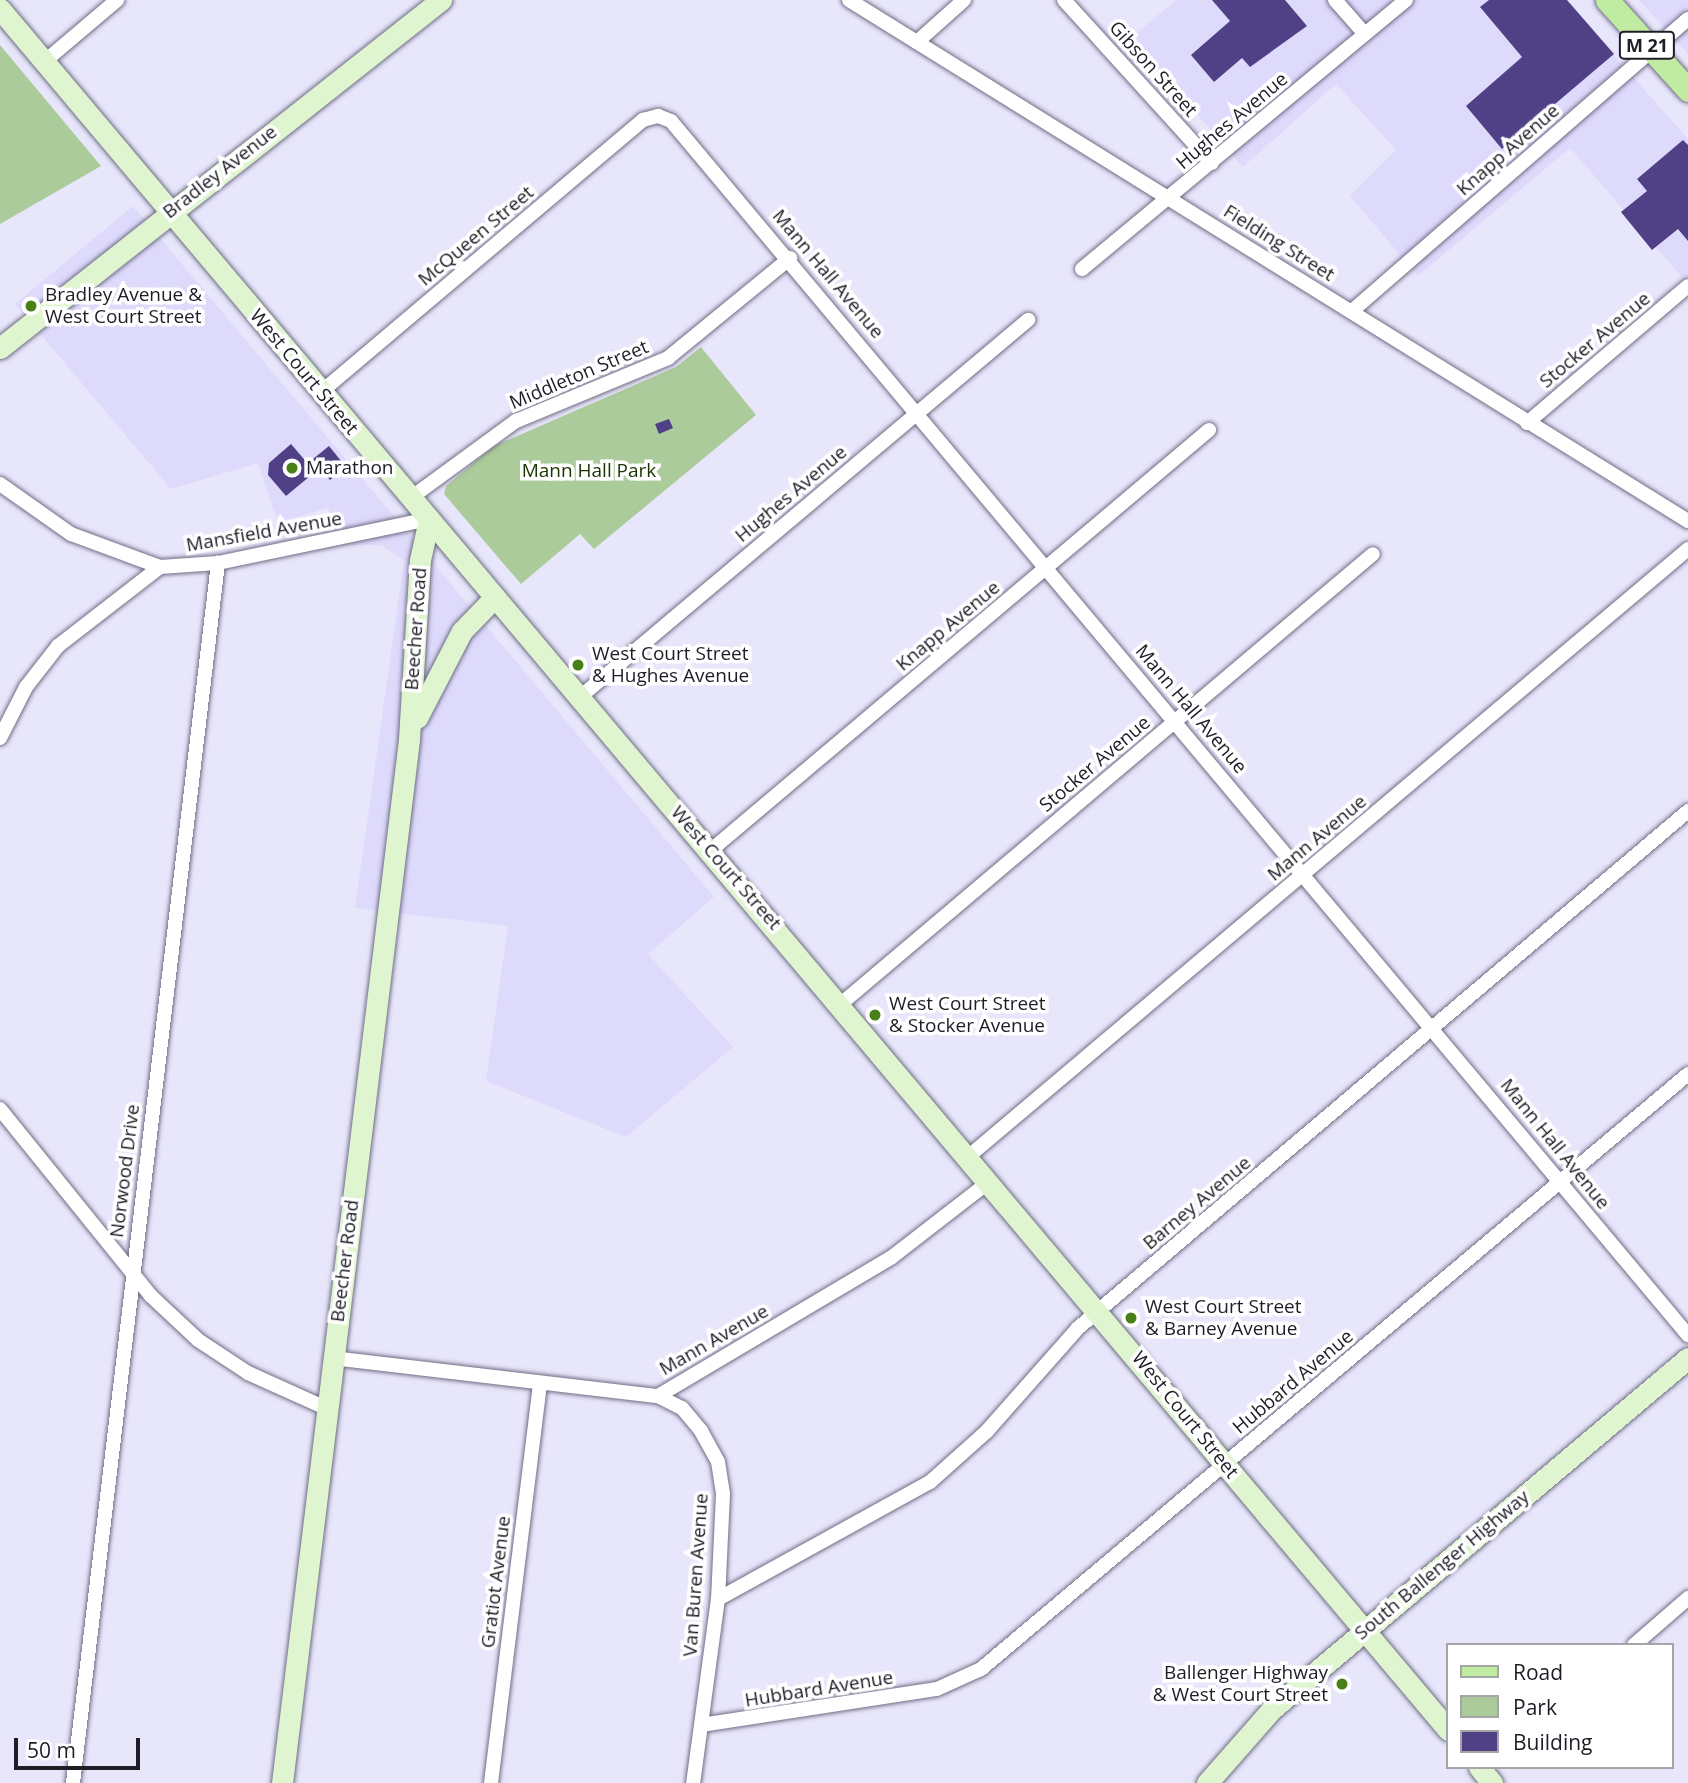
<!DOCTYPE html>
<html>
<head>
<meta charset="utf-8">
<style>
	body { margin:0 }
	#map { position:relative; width:1688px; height:1783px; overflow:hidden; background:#e8e6fb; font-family:"Open Sans",sans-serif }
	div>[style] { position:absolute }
	.built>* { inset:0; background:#dedafc }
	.green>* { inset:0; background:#accb9a }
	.building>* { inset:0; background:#504186 }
	.roads { filter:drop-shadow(0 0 2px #706d84) drop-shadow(0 0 2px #706d84) }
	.street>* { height:14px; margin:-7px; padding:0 7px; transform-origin:7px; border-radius:7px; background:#fff }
	.secondary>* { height:21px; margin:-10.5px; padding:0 10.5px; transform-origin:10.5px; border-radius:10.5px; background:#dff5d0 }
	.primary>* { height:23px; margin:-11.5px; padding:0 11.5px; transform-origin:11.5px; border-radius:11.5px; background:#bfeca0 }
	.dots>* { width:19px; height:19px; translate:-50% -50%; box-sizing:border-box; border:4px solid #fff; border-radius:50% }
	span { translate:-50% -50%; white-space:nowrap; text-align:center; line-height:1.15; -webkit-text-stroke:7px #fff; paint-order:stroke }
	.shield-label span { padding:2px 5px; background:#fff; border:2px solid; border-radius:5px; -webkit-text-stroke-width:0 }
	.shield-label { font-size:18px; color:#1e1d26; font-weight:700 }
	.street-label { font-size:19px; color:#1e1d26 }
	.poi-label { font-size:19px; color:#1e1d26 }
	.left { translate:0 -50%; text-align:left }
	.right { translate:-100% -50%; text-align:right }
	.park-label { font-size:19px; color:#193500 }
	.legend { position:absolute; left:1446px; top:1643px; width:228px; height:126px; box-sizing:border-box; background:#fff; border:2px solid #a5a5a8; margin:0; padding:9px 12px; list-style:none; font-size:21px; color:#1e1d26 }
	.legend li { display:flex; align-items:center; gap:14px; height:35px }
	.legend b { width:35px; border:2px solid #a5a5a8 }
	.scale { position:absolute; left:14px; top:1738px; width:126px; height:32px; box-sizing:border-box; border:4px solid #1e1d26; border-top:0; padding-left:9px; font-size:21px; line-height:24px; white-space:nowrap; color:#1e1d26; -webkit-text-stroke:5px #fff; paint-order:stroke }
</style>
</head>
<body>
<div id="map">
	<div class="built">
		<div style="clip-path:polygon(1176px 0,1565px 0,1688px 139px,1688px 284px,1570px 148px,1418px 276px,1350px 196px,1396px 150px,1336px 84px,1243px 167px,1131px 38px)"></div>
		<div style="clip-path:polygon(1639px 0,1688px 0,1688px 54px)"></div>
		<div style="clip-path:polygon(133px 206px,714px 897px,648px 954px,733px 1047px,626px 1137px,486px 1081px,508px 926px,355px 908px,404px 560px,381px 545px,336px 545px,328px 508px,278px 522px,258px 463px,171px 489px,15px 304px)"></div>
	</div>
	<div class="green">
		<div style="clip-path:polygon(0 45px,101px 166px,0 224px)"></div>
		<div style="clip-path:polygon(701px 347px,756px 415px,594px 549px,580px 534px,521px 584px,444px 494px,446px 486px,494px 446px,676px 367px)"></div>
	</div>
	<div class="building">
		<div style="clip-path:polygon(1212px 0,1285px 0,1307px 26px,1250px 67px,1242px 58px,1214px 82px,1191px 55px,1230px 21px)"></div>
		<div style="clip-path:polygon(1489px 0,1567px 0,1614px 54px,1502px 149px,1466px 106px,1522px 57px,1480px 7px)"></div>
		<div style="clip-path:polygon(1683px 140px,1688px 145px,1688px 241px,1678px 229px,1652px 250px,1621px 212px,1647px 191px,1637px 179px)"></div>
		<div style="clip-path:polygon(669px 419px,673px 428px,659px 434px,655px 424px)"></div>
		<div style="clip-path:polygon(291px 444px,315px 472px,286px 496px,268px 475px,269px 463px)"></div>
		<div style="clip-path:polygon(329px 446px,346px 467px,330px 480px,313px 459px)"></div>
	</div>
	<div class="roads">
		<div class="street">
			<div style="left:849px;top:0;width:988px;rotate:31.84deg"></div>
			<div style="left:1064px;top:0;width:220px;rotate:47.8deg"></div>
			<div style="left:1335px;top:0;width:45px;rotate:48.6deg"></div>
			<div style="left:917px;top:42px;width:63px;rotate:-41.8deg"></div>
			<div style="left:44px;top:62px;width:96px;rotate:-40.3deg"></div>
			<div style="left:1082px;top:269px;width:421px;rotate:-39.7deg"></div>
			<div style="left:1352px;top:311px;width:445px;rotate:-41deg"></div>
			<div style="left:321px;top:392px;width:422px;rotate:-40.2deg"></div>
			<div style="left:643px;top:120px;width:16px;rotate:-15deg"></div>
			<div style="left:658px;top:116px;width:14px;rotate:21deg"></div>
			<div style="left:671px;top:121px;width:1584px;rotate:50.05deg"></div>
			<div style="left:1527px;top:423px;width:211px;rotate:-40.4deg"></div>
			<div style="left:0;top:484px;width:87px;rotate:35.2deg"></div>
			<div style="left:71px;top:534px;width:95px;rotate:20.3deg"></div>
			<div style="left:160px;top:567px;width:58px;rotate:-3.9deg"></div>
			<div style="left:218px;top:563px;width:216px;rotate:-11.8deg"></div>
			<div style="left:412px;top:497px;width:129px;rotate:-36.2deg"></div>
			<div style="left:516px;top:421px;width:165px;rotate:-22.5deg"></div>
			<div style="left:668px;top:358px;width:158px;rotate:-39.3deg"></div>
			<div style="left:580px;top:697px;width:586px;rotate:-40.08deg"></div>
			<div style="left:0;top:738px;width:57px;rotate:-63deg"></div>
			<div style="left:26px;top:687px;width:52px;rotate:-52deg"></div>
			<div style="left:58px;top:646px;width:129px;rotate:-37.8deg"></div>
			<div style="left:710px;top:851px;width:653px;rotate:-40.15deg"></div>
			<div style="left:842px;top:1003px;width:695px;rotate:-40.22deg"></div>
			<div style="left:0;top:1109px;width:240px;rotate:51.1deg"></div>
			<div style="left:151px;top:1296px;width:64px;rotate:43.1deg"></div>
			<div style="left:198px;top:1340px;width:60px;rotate:33.4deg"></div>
			<div style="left:248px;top:1373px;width:88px;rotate:24.2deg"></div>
			<div style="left:969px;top:1156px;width:941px;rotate:-40.17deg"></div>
			<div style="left:333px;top:1358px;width:327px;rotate:6.7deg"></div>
			<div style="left:658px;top:1396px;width:272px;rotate:-30.7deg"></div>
			<div style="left:892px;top:1257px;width:124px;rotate:-37.8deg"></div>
			<div style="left:658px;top:1396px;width:27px;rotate:27deg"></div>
			<div style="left:682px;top:1408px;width:30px;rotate:50deg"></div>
			<div style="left:701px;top:1431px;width:35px;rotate:61deg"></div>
			<div style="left:718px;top:1462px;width:32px;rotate:81deg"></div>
			<div style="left:723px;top:1494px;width:105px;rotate:92.7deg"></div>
			<div style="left:718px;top:1599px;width:186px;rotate:97.7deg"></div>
			<div style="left:718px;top:1599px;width:242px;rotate:-28.9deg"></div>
			<div style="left:930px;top:1482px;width:76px;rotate:-41.8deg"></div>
			<div style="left:987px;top:1431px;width:137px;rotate:-48.5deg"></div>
			<div style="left:1078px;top:1328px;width:800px;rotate:-40.28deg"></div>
			<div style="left:1634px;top:1645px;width:72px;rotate:-41deg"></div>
			<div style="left:701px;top:1725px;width:239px;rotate:-8.7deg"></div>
			<div style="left:937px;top:1689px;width:48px;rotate:-24.4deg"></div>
			<div style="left:981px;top:1669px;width:924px;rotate:-40.08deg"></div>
			<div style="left:73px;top:1783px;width:1229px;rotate:-83.22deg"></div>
			<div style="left:491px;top:1783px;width:400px;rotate:-83deg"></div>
		</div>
		<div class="secondary">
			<div style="left:0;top:9px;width:2249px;rotate:49.92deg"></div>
			<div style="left:0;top:348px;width:562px;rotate:-38.28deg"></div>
			<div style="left:417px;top:718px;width:98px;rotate:-62.7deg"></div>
			<div style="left:462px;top:631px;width:47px;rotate:-45.9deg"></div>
			<div style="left:1479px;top:1767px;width:21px;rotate:51deg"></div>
			<div style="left:282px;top:1783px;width:1052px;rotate:-83.06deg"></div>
			<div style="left:409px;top:739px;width:179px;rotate:-86.5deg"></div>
			<div style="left:420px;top:560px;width:42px;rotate:-77.6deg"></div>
			<div style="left:1207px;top:1783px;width:98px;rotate:-48.7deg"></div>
			<div style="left:1272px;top:1709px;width:544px;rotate:-40.16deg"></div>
		</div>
		<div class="primary">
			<div style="left:1607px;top:0;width:121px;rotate:48deg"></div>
		</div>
	</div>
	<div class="dots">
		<div style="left:31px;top:306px;background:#488018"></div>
		<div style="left:292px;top:468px;background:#488018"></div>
		<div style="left:578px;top:665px;background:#488018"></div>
		<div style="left:875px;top:1015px;background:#488018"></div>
		<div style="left:1131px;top:1318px;background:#488018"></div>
		<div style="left:1342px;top:1684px;background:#488018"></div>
	</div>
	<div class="shield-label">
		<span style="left:1647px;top:45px">M 21</span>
	</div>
	<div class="street-label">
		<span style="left:1153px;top:69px;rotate:48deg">Gibson Street</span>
		<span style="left:1232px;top:121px;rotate:-40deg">Hughes Avenue</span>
		<span style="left:1508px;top:150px;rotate:-41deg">Knapp Avenue</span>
		<span style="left:220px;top:172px;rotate:-38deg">Bradley Avenue</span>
		<span style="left:476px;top:236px;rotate:-40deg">McQueen Street</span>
		<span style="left:1279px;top:243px;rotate:32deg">Fielding Street</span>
		<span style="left:828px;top:274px;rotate:50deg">Mann Hall Avenue</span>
		<span style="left:1595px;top:340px;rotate:-40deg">Stocker Avenue</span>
		<span style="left:304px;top:372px;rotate:50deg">West Court Street</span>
		<span style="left:579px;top:375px;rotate:-23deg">Middleton Street</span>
		<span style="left:791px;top:494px;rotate:-40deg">Hughes Avenue</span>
		<span style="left:264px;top:532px;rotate:-10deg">Mansfield Avenue</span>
		<span style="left:948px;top:626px;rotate:-40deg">Knapp Avenue</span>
		<span style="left:416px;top:629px;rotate:-86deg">Beecher Road</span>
		<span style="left:1191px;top:709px;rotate:50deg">Mann Hall Avenue</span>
		<span style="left:1095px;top:764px;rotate:-40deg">Stocker Avenue</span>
		<span style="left:1317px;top:838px;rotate:-40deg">Mann Avenue</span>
		<span style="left:726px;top:868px;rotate:49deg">West Court Street</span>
		<span style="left:1555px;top:1144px;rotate:51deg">Mann Hall Avenue</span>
		<span style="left:125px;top:1171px;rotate:-83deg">Norwood Drive</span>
		<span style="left:1197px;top:1203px;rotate:-40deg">Barney Avenue</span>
		<span style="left:345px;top:1261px;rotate:-83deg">Beecher Road</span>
		<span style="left:714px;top:1340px;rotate:-30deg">Mann Avenue</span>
		<span style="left:1293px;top:1382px;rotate:-40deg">Hubbard Avenue</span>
		<span style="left:1185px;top:1415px;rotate:51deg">West Court Street</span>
		<span style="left:1442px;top:1565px;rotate:-40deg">South Ballenger Highway</span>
		<span style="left:696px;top:1575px;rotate:-86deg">Van Buren Avenue</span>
		<span style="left:496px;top:1582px;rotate:-83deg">Gratiot Avenue</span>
		<span style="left:819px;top:1689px;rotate:-9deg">Hubbard Avenue</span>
	</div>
	<div class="poi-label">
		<span class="left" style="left:45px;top:306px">Bradley Avenue &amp;<br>West Court Street</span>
		<span class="left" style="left:306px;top:468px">Marathon</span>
		<span class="left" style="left:592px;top:665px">West Court Street<br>&amp; Hughes Avenue</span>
		<span class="left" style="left:889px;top:1015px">West Court Street<br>&amp; Stocker Avenue</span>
		<span class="left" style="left:1145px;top:1318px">West Court Street<br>&amp; Barney Avenue</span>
		<span class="right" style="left:1328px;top:1684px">Ballenger Highway<br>&amp; West Court Street</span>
	</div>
	<div class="park-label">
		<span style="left:589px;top:471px">Mann Hall Park</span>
	</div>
	<ul class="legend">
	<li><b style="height:9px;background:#bfeca0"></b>Road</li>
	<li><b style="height:19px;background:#accb9a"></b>Park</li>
	<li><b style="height:19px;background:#504186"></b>Building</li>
	</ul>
	<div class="scale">50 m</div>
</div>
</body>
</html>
